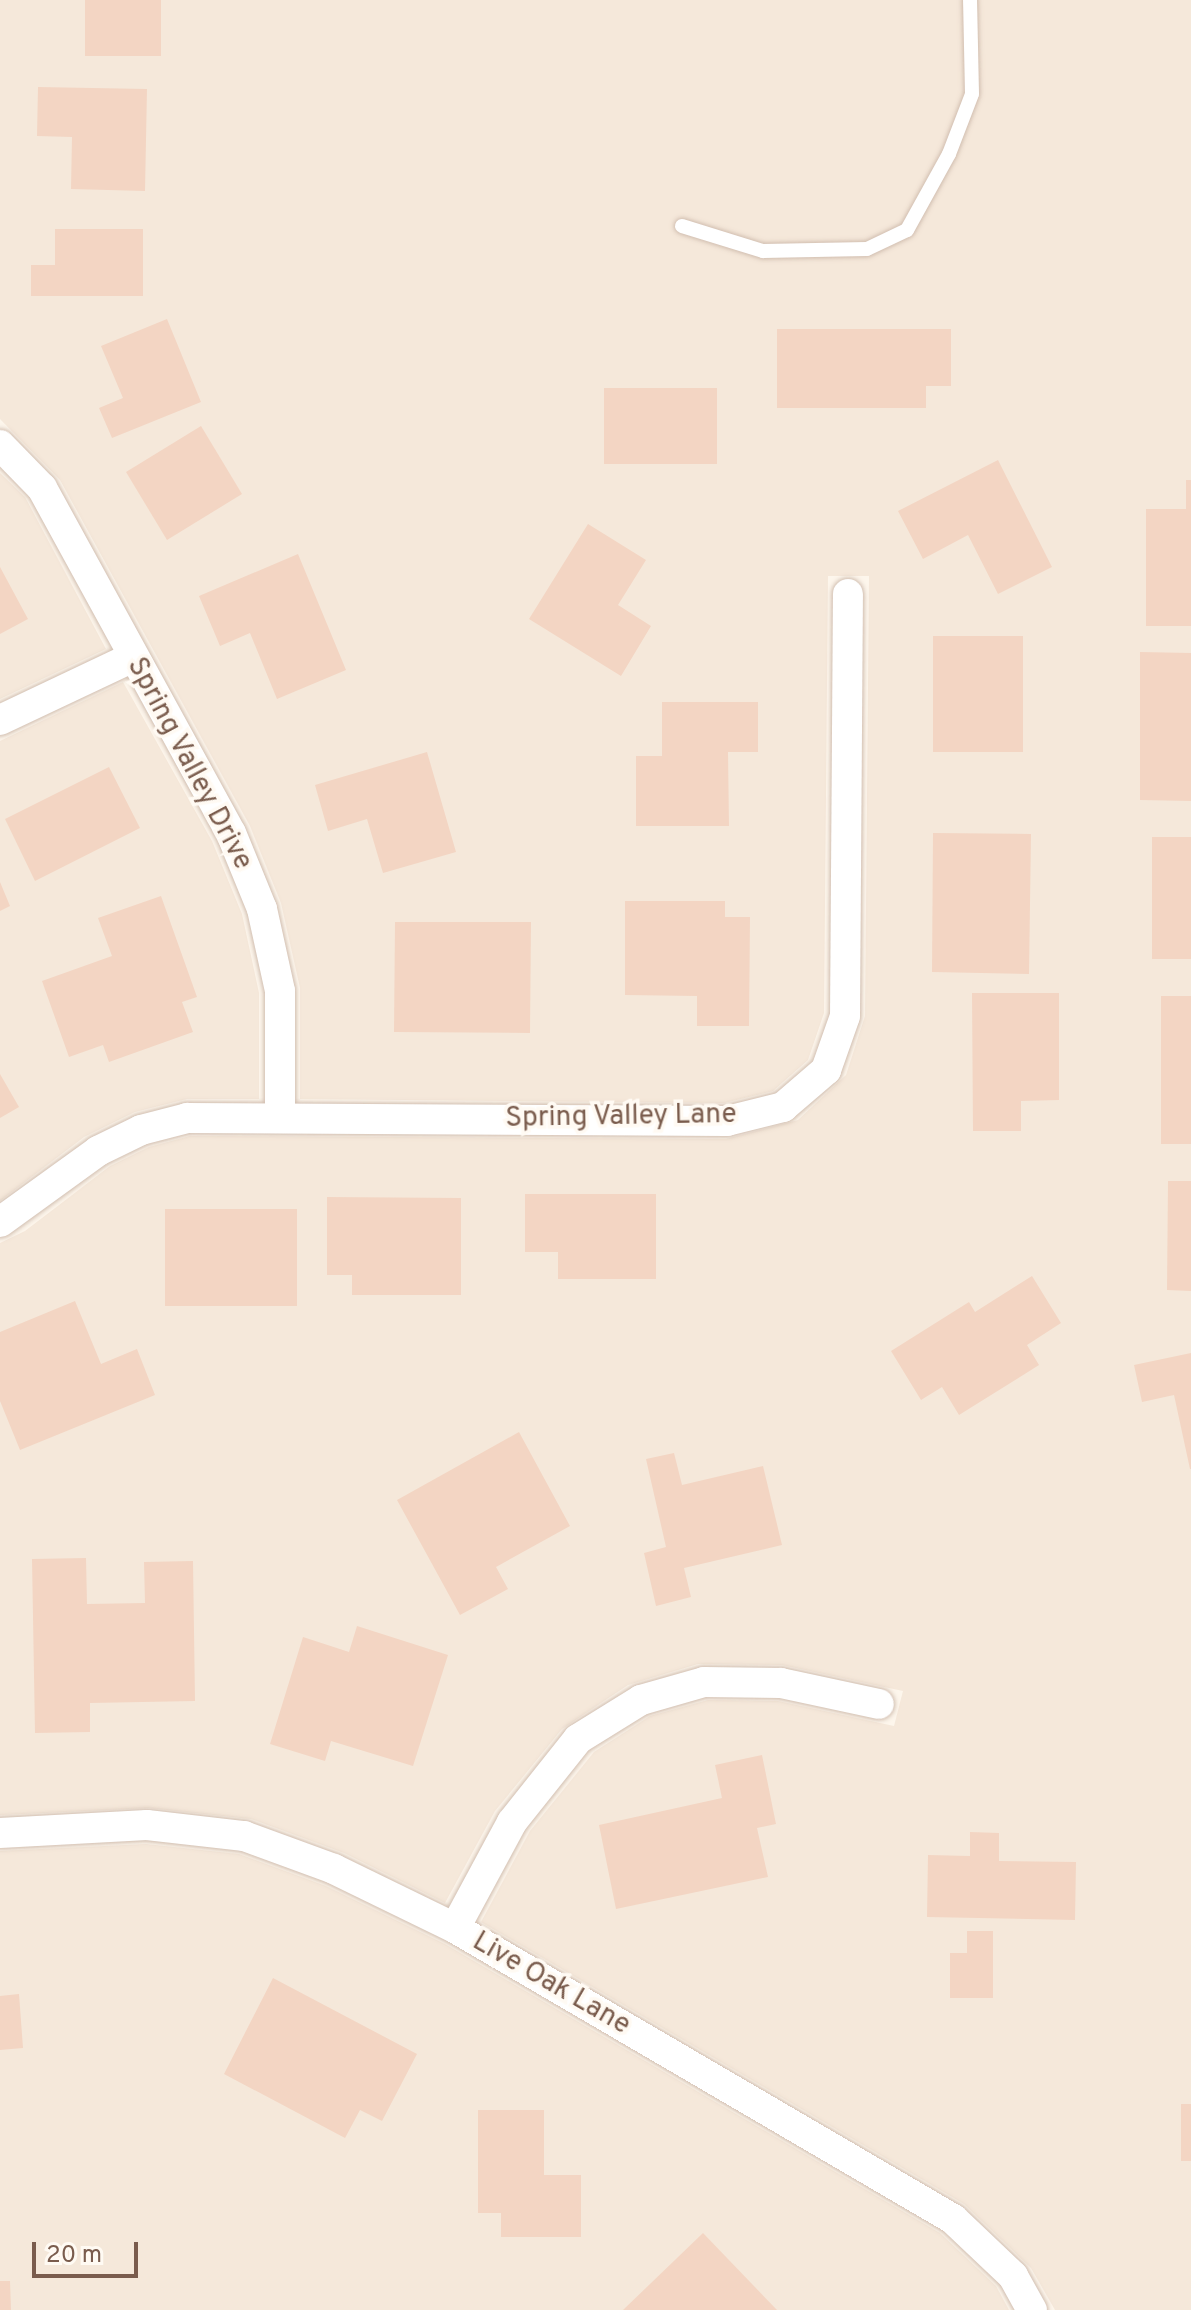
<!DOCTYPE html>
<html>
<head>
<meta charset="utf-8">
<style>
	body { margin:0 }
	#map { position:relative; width:1191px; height:2310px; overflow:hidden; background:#fdf6ec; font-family:Overpass,sans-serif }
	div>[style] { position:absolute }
	.residential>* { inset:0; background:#f5e8da }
	.building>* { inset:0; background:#f3d5c3 }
	.roads { filter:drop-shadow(0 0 2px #d1beb0) drop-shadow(0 0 2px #d1beb0) }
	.lane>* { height:14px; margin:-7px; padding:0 7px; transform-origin:7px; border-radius:7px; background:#fff }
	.street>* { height:30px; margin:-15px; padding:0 15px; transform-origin:15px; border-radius:15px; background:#fff }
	span { translate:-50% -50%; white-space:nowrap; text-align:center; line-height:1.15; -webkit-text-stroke:7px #fffaf3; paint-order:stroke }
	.street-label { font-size:28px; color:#7a5c4d }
	.scale { position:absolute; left:32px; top:2242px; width:106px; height:36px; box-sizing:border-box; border:4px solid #7a5c4d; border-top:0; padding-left:10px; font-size:24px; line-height:28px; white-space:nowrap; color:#7a5c4d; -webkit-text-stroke:6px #fffaf3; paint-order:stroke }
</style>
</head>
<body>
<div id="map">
	<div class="residential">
		<div style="clip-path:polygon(0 0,1191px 0,1191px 2310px,1055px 2310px,1031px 2268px,964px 2204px,481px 1922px,530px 1831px,594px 1752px,650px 1716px,708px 1700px,778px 1701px,894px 1726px,903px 1691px,782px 1665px,698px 1664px,628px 1685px,562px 1729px,495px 1811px,445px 1903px,344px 1853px,251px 1819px,149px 1808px,0 1815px,0 1243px,25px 1231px,110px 1166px,149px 1147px,190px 1136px,726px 1139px,798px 1120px,846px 1075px,865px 1016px,869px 576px,828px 576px,824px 1013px,808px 1060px,773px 1091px,724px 1103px,300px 1099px,300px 988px,281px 903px,250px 826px,60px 480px,0 419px)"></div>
		<div style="clip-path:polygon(0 473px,25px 497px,106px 649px,0 699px)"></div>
		<div style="clip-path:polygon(123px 682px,212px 841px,242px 914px,259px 993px,259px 1099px,187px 1099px,135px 1112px,84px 1137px,0 1201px,0 741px)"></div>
		<div style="clip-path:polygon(146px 1844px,239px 1854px,326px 1886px,445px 1944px,940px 2233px,996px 2286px,1009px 2310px,0 2310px,0 1851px)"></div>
	</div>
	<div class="building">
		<div style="clip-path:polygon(85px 0,161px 0,161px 56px,85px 56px)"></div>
		<div style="clip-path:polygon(38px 87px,147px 89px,145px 191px,71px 189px,72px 137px,37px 136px)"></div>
		<div style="clip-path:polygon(55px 229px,143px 229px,143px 296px,31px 296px,31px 265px,55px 265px)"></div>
		<div style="clip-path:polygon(167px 319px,201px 402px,112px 438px,99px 408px,123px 398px,101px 346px)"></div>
		<div style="clip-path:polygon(777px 329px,951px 329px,951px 386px,926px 386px,926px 408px,777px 408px)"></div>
		<div style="clip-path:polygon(604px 388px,717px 388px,717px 464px,604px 464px)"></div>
		<div style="clip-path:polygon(201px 426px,242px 494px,167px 540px,126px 472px)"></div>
		<div style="clip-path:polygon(998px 460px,1052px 567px,998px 594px,968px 535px,923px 559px,898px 511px)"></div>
		<div style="clip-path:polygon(1186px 480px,1191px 480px,1191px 626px,1146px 626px,1146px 509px,1186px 509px)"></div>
		<div style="clip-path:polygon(588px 524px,646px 560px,618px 605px,651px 626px,621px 676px,529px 619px)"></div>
		<div style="clip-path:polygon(298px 554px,346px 670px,277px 699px,250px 633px,220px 646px,199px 596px)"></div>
		<div style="clip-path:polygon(0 567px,28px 619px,0 634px)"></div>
		<div style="clip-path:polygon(933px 636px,1023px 636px,1023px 752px,933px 752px)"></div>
		<div style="clip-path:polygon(1140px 652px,1191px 653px,1191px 801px,1140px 800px)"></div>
		<div style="clip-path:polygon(662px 702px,758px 702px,758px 752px,728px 752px,729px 826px,636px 826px,636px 756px,662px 756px)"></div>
		<div style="clip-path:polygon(427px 752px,456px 852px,383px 873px,367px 819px,328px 831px,315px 785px)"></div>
		<div style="clip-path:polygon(109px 767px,140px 828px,35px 881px,5px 819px)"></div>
		<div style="clip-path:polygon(933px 833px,1031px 834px,1029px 974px,932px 972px)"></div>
		<div style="clip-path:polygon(1152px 837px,1191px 837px,1191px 959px,1152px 959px)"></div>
		<div style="clip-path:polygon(0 882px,10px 906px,0 911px)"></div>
		<div style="clip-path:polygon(161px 896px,197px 997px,182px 1002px,193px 1032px,109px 1062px,103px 1045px,69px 1057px,42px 981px,112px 956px,98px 918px)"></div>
		<div style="clip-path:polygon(625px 901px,725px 901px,725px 917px,750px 917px,749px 1026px,697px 1026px,697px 996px,625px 995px)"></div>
		<div style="clip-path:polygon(395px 922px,531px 922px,530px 1033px,394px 1032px)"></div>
		<div style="clip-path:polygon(972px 993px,1059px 993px,1059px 1100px,1021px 1101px,1021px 1131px,973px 1131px)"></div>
		<div style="clip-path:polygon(1161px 996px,1191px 996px,1191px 1144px,1161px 1144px)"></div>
		<div style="clip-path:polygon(0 1074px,19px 1107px,0 1118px)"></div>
		<div style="clip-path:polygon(1168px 1181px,1191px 1181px,1191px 1291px,1167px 1290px)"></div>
		<div style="clip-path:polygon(525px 1194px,656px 1194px,656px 1279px,558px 1279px,558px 1252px,525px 1252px)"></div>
		<div style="clip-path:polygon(327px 1197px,461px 1198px,461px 1295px,352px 1295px,352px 1275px,327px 1275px)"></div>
		<div style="clip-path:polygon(165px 1209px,297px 1209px,297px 1306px,165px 1306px)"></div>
		<div style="clip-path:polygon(1032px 1276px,1061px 1323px,1027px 1345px,1039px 1365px,959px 1415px,942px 1387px,921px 1400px,891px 1351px,969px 1302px,975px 1312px)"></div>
		<div style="clip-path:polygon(75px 1301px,101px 1364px,137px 1349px,155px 1395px,20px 1450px,0 1401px,0 1332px)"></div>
		<div style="clip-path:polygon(1191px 1353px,1191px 1469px,1190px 1469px,1174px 1395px,1142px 1402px,1134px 1365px)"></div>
		<div style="clip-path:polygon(519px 1432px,570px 1526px,496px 1567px,508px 1589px,460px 1615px,397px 1500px)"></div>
		<div style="clip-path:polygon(674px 1453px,682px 1485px,763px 1466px,782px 1545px,684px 1568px,691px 1597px,656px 1606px,644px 1553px,666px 1547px,646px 1459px)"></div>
		<div style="clip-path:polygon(86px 1558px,87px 1604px,145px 1603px,144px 1562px,193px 1561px,195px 1701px,90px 1703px,90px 1732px,35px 1733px,32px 1559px)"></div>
		<div style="clip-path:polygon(357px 1626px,448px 1655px,413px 1766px,331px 1741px,325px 1761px,270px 1744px,303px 1637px,349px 1652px)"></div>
		<div style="clip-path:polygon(762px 1755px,776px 1824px,757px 1828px,768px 1877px,616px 1909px,599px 1825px,722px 1798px,715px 1765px)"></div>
		<div style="clip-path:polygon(970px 1832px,999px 1833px,999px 1861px,1076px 1862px,1075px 1920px,927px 1917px,928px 1855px,970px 1856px)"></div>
		<div style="clip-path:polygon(967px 1931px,993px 1931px,993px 1998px,950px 1998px,950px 1953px,967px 1953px)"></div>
		<div style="clip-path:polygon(273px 1978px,417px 2054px,382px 2121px,360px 2110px,345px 2138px,224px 2074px)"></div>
		<div style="clip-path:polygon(19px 1994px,23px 2048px,0 2050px,0 1996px)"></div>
		<div style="clip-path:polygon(1181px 2104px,1191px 2104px,1191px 2161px,1181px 2161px)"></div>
		<div style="clip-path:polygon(478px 2110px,544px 2110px,544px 2175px,581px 2175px,581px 2237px,501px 2237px,501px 2213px,478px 2213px)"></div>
		<div style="clip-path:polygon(703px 2233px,777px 2310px,623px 2310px)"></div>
		<div style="clip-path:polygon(0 2281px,10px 2281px,11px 2310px,0 2310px)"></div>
	</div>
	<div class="roads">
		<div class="lane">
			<div style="left:682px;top:226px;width:85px;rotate:17.2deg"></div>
			<div style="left:763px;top:251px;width:104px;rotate:-1.1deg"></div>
			<div style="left:867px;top:249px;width:44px;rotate:-25.4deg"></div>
			<div style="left:907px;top:230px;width:87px;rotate:-61.1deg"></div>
			<div style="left:949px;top:154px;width:64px;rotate:-69deg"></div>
			<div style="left:972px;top:94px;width:94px;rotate:-91.2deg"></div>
		</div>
		<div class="street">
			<div style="left:0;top:445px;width:60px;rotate:45.7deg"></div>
			<div style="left:42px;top:488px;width:393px;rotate:61.3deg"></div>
			<div style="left:231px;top:833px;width:82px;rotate:67.8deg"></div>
			<div style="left:262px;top:909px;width:84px;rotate:77.6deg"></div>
			<div style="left:280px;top:991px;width:126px;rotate:90deg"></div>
			<div style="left:0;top:720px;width:147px;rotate:-25.3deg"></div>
			<div style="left:0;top:1222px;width:121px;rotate:-35.9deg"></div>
			<div style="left:98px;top:1151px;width:48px;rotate:-26deg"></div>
			<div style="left:141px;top:1130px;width:48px;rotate:-14.6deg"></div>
			<div style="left:187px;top:1118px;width:540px;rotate:0.32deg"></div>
			<div style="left:727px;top:1121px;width:58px;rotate:-14deg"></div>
			<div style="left:783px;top:1107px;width:57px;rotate:-40.7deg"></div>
			<div style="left:826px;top:1070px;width:57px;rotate:-70.6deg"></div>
			<div style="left:845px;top:1016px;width:422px;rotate:-89.6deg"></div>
			<div style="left:0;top:1833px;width:147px;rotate:-3.1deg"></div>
			<div style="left:147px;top:1825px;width:98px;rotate:6.5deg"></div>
			<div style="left:244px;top:1836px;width:96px;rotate:20.1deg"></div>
			<div style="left:334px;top:1869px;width:135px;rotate:26deg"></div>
			<div style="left:455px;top:1928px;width:577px;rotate:30.3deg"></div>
			<div style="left:953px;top:2219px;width:83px;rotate:43.5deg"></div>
			<div style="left:1013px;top:2276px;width:39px;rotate:61deg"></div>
			<div style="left:455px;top:1928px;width:120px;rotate:-61.7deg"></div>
			<div style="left:512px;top:1822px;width:106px;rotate:-51.5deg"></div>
			<div style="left:578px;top:1739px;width:74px;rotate:-31.8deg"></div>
			<div style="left:641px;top:1700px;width:66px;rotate:-15.9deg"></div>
			<div style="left:704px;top:1682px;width:77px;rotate:0.7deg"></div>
			<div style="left:781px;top:1683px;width:100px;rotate:12.1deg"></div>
		</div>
	</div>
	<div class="street-label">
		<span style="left:189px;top:764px;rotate:62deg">Spring Valley Drive</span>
		<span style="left:621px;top:1117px;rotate:-1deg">Spring Valley Lane</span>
		<span style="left:551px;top:1984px;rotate:30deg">Live Oak Lane</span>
	</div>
	<div class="scale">20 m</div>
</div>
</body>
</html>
